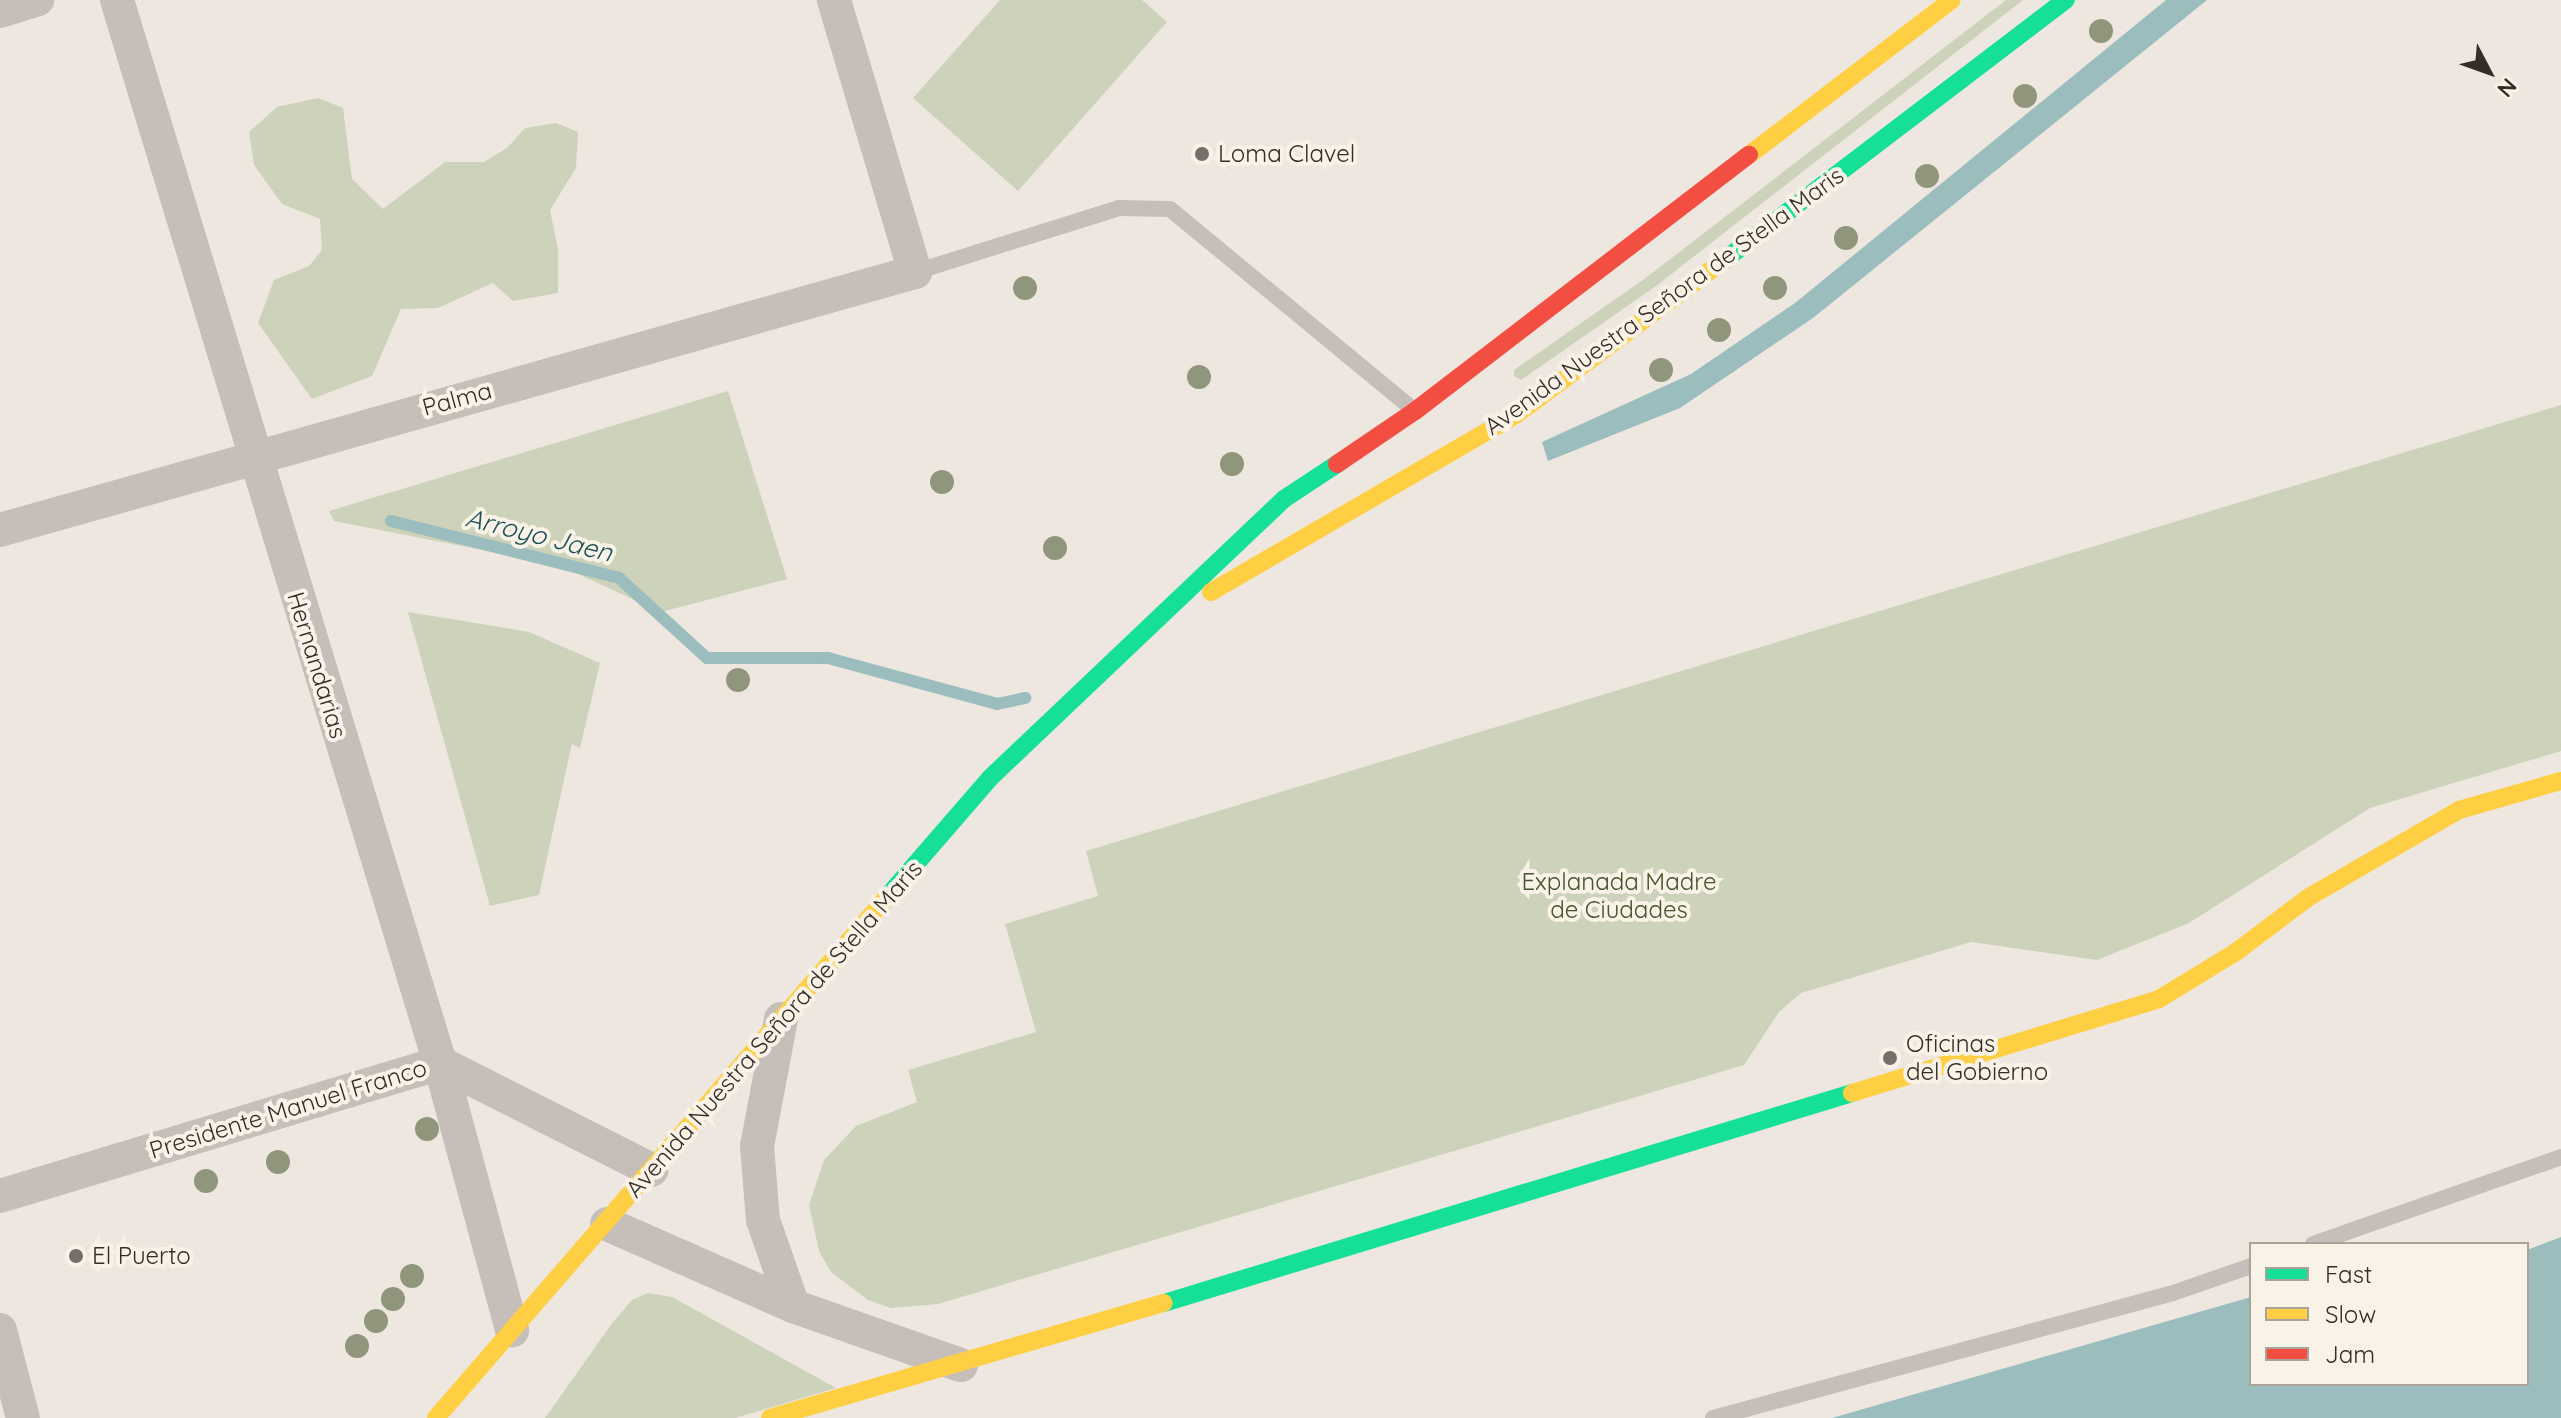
<!DOCTYPE html>
<html>
<head>
<meta charset="utf-8">
<style>
	body { margin:0 }
	#map { position:relative; width:2561px; height:1418px; overflow:hidden; background:#ede7e0; font-family:Quicksand,sans-serif }
	div>[style] { position:absolute }
	.green>* { inset:0; background:#cdd2ba }
	.water>* { inset:0; background:#9cbdbe }
	.stream>* { height:12px; margin:-6px; padding:0 6px; transform-origin:6px; border-radius:6px; background:#9cbdbe }
	.lane>* { height:16px; margin:-8px; padding:0 8px; transform-origin:8px; border-radius:8px; background:#c6bfb9 }
	.street>* { height:34px; margin:-17px; padding:0 17px; transform-origin:17px; border-radius:17px; background:#c6bfb9 }
	.fast>* { height:18px; margin:-9px; padding:0 9px; transform-origin:9px; border-radius:9px; background:#16e098 }
	.slow>* { height:18px; margin:-9px; padding:0 9px; transform-origin:9px; border-radius:9px; background:#ffcf43 }
	.jam>* { height:18px; margin:-9px; padding:0 9px; transform-origin:9px; border-radius:9px; background:#f24e42 }
	.trees>* { width:24px; height:24px; margin:-12px; border-radius:50%; background:#90967c }
	.dots>* { width:22px; height:22px; translate:-50% -50%; box-sizing:border-box; border:4px solid #f9f2e7; border-radius:50% }
	span { translate:-50% -50%; white-space:nowrap; text-align:center; line-height:1.15; -webkit-text-stroke:8px #f9f2e7; paint-order:stroke }
	.poi-label { font-size:24px; color:#362d28 }
	.left { translate:0 -50%; text-align:left }
	.street-label { font-size:24px; color:#362d28 }
	.park-label { font-size:24px; color:#44542b }
	.water-label { font-size:26px; color:#1d5257; font-style:italic }
	.legend { position:absolute; left:2249px; top:1242px; width:280px; height:144px; box-sizing:border-box; background:#f9f2e7; border:2px solid #aba39b; margin:0; padding:10px 14px; list-style:none; font-size:24px; color:#362d28 }
	.legend li { display:flex; align-items:center; gap:16px; height:40px }
	.legend b { width:40px; border:2px solid #aba39b }
	.north { position:absolute; left:2449px; top:32px; width:80px; height:80px; -webkit-text-stroke:6px #f9f2e7; paint-order:stroke; rotate:131deg; font-size:22px; font-weight:700; line-height:32px; text-align:center; color:#362d28 }
	.north::after { content:''; display:block; margin:auto; width:28px; height:36px; background:#362d28; clip-path:polygon(50% 0,100% 100%,50% 72%,0 100%) }
</style>
</head>
<body>
<div id="map">
	<div class="green">
		<div style="clip-path:polygon(1000px 0,1142px 0,1167px 22px,1018px 191px,913px 98px)"></div>
		<div style="clip-path:polygon(2006px 0,2023px 0,1656px 286px,1521px 380px,1514px 376px,1514px 370px,1647px 277px)"></div>
		<div style="clip-path:polygon(318px 98px,343px 108px,352px 179px,383px 209px,445px 162px,484px 162px,507px 148px,525px 128px,556px 123px,578px 132px,576px 168px,550px 210px,558px 249px,558px 293px,513px 301px,493px 283px,438px 308px,401px 309px,372px 376px,312px 399px,258px 323px,274px 280px,309px 266px,322px 250px,320px 219px,282px 204px,254px 165px,249px 132px,277px 107px)"></div>
		<div style="clip-path:polygon(728px 391px,787px 579px,661px 612px,558px 565px,334px 521px,329px 511px)"></div>
		<div style="clip-path:polygon(2561px 405px,2561px 751px,2370px 808px,2189px 923px,2097px 960px,1971px 942px,1801px 993px,1779px 1012px,1744px 1065px,938px 1304px,891px 1308px,868px 1300px,831px 1272px,819px 1251px,809px 1205px,824px 1160px,856px 1126px,917px 1102px,908px 1070px,1036px 1032px,1005px 924px,1098px 896px,1086px 851px)"></div>
		<div style="clip-path:polygon(408px 612px,529px 632px,600px 663px,580px 748px,572px 744px,570px 752px,539px 895px,490px 906px)"></div>
		<div style="clip-path:polygon(648px 1293px,672px 1297px,836px 1388px,735px 1418px,545px 1418px,613px 1322px,632px 1300px)"></div>
	</div>
	<div class="water">
		<div style="clip-path:polygon(2166px 0,2207px 0,1813px 318px,1680px 408px,1548px 461px,1542px 442px,1691px 374px,1795px 303px)"></div>
		<div style="clip-path:polygon(2561px 1237px,2561px 1418px,1832px 1418px,2251px 1297px,2251px 1384px,2527px 1384px,2527px 1250px)"></div>
	</div>
	<div class="stream">
		<div style="left:391px;top:521px;width:235px;rotate:14deg"></div>
		<div style="left:619px;top:578px;width:119px;rotate:42.3deg"></div>
		<div style="left:707px;top:658px;width:121px"></div>
		<div style="left:828px;top:658px;width:175px;rotate:15.2deg"></div>
		<div style="left:997px;top:704px;width:29px;rotate:-12deg"></div>
	</div>
	<div class="lane">
		<div style="left:915px;top:272px;width:214px;rotate:-17.4deg"></div>
		<div style="left:1119px;top:208px;width:51px;rotate:1.1deg"></div>
		<div style="left:1170px;top:209px;width:316px;rotate:39.5deg"></div>
		<div style="left:2313px;top:1244px;width:263px;rotate:-19.3deg"></div>
		<div style="left:1713px;top:1418px;width:477px;rotate:-15.2deg"></div>
		<div style="left:2173px;top:1293px;width:83px;rotate:-19.1deg"></div>
	</div>
	<div class="street">
		<div style="left:117px;top:0;width:1111px;rotate:73.1deg"></div>
		<div style="left:440px;top:1063px;width:277px;rotate:74.9deg"></div>
		<div style="left:0;top:11px;width:39px;rotate:-17deg"></div>
		<div style="left:0;top:530px;width:951px;rotate:-15.75deg"></div>
		<div style="left:915px;top:272px;width:284px;rotate:-106.6deg"></div>
		<div style="left:781px;top:1019px;width:129px;rotate:100.7deg"></div>
		<div style="left:757px;top:1146px;width:74px;rotate:85.4deg"></div>
		<div style="left:763px;top:1220px;width:91px;rotate:70.8deg"></div>
		<div style="left:0;top:1196px;width:460px;rotate:-16.8deg"></div>
		<div style="left:440px;top:1063px;width:237px;rotate:26.8deg"></div>
		<div style="left:607px;top:1224px;width:203px;rotate:23.8deg"></div>
		<div style="left:793px;top:1306px;width:178px;rotate:19.4deg"></div>
		<div style="left:0;top:1330px;width:91px;rotate:75.4deg"></div>
	</div>
	<div class="fast">
		<div style="left:1723px;top:261px;width:431px;rotate:-37.3deg"></div>
		<div style="left:887px;top:897px;width:157px;rotate:-49.1deg"></div>
		<div style="left:990px;top:778px;width:405px;rotate:-43.5deg"></div>
		<div style="left:1284px;top:499px;width:64px;rotate:-33.4deg"></div>
		<div style="left:1164px;top:1303px;width:719px;rotate:-16.97deg"></div>
	</div>
	<div class="slow">
		<div style="left:1749px;top:155px;width:255px;rotate:-37.4deg"></div>
		<div style="left:1211px;top:592px;width:354px;rotate:-30.2deg"></div>
		<div style="left:1517px;top:414px;width:257px;rotate:-36.6deg"></div>
		<div style="left:1852px;top:1093px;width:321px;rotate:-17deg"></div>
		<div style="left:2159px;top:999px;width:90px;rotate:-31.4deg"></div>
		<div style="left:2236px;top:952px;width:91px;rotate:-37deg"></div>
		<div style="left:2309px;top:897px;width:173px;rotate:-30.1deg"></div>
		<div style="left:2459px;top:810px;width:106px;rotate:-15.9deg"></div>
		<div style="left:436px;top:1418px;width:689px;rotate:-49.12deg"></div>
		<div style="left:770px;top:1418px;width:410px;rotate:-16.3deg"></div>
	</div>
	<div class="jam">
		<div style="left:1337px;top:464px;width:94px;rotate:-34.2deg"></div>
		<div style="left:1415px;top:411px;width:421px;rotate:-37.5deg"></div>
	</div>
	<div class="trees">
		<div style="left:2101px;top:31px"></div>
		<div style="left:2025px;top:96px"></div>
		<div style="left:1927px;top:176px"></div>
		<div style="left:1846px;top:238px"></div>
		<div style="left:1025px;top:288px"></div>
		<div style="left:1775px;top:288px"></div>
		<div style="left:1719px;top:330px"></div>
		<div style="left:1661px;top:370px"></div>
		<div style="left:1199px;top:377px"></div>
		<div style="left:1232px;top:464px"></div>
		<div style="left:942px;top:482px"></div>
		<div style="left:1055px;top:548px"></div>
		<div style="left:738px;top:680px"></div>
		<div style="left:427px;top:1129px"></div>
		<div style="left:278px;top:1162px"></div>
		<div style="left:206px;top:1181px"></div>
		<div style="left:412px;top:1276px"></div>
		<div style="left:393px;top:1299px"></div>
		<div style="left:376px;top:1321px"></div>
		<div style="left:357px;top:1346px"></div>
	</div>
	<div class="dots">
		<div style="left:1202px;top:154px;background:#766e68"></div>
		<div style="left:1890px;top:1058px;background:#766e68"></div>
		<div style="left:76px;top:1256px;background:#766e68"></div>
	</div>
	<div class="poi-label">
		<span class="left" style="left:1218px;top:154px">Loma Clavel</span>
		<span class="left" style="left:1906px;top:1058px">Oficinas<br>del Gobierno</span>
		<span class="left" style="left:92px;top:1256px">El Puerto</span>
	</div>
	<div class="street-label">
		<span style="left:1664px;top:301px;rotate:-36deg">Avenida Nuestra Señora de Stella Maris</span>
		<span style="left:457px;top:399px;rotate:-15deg">Palma</span>
		<span style="left:317px;top:665px;rotate:73deg">Hernandarias</span>
		<span style="left:774px;top:1029px;rotate:-49deg">Avenida Nuestra Señora de Stella Maris</span>
		<span style="left:288px;top:1109px;rotate:-17deg">Presidente Manuel Franco</span>
	</div>
	<div class="park-label">
		<span style="left:1619px;top:896px">Explanada Madre<br>de Ciudades</span>
	</div>
	<div class="water-label">
		<span style="left:539px;top:535px;rotate:14deg">Arroyo Jaen</span>
	</div>
	<ul class="legend">
	<li><b style="height:10px;background:#16e098"></b>Fast</li>
	<li><b style="height:10px;background:#ffcf43"></b>Slow</li>
	<li><b style="height:10px;background:#f24e42"></b>Jam</li>
	</ul>
	<div class="north">N</div>
</div>
</body>
</html>
